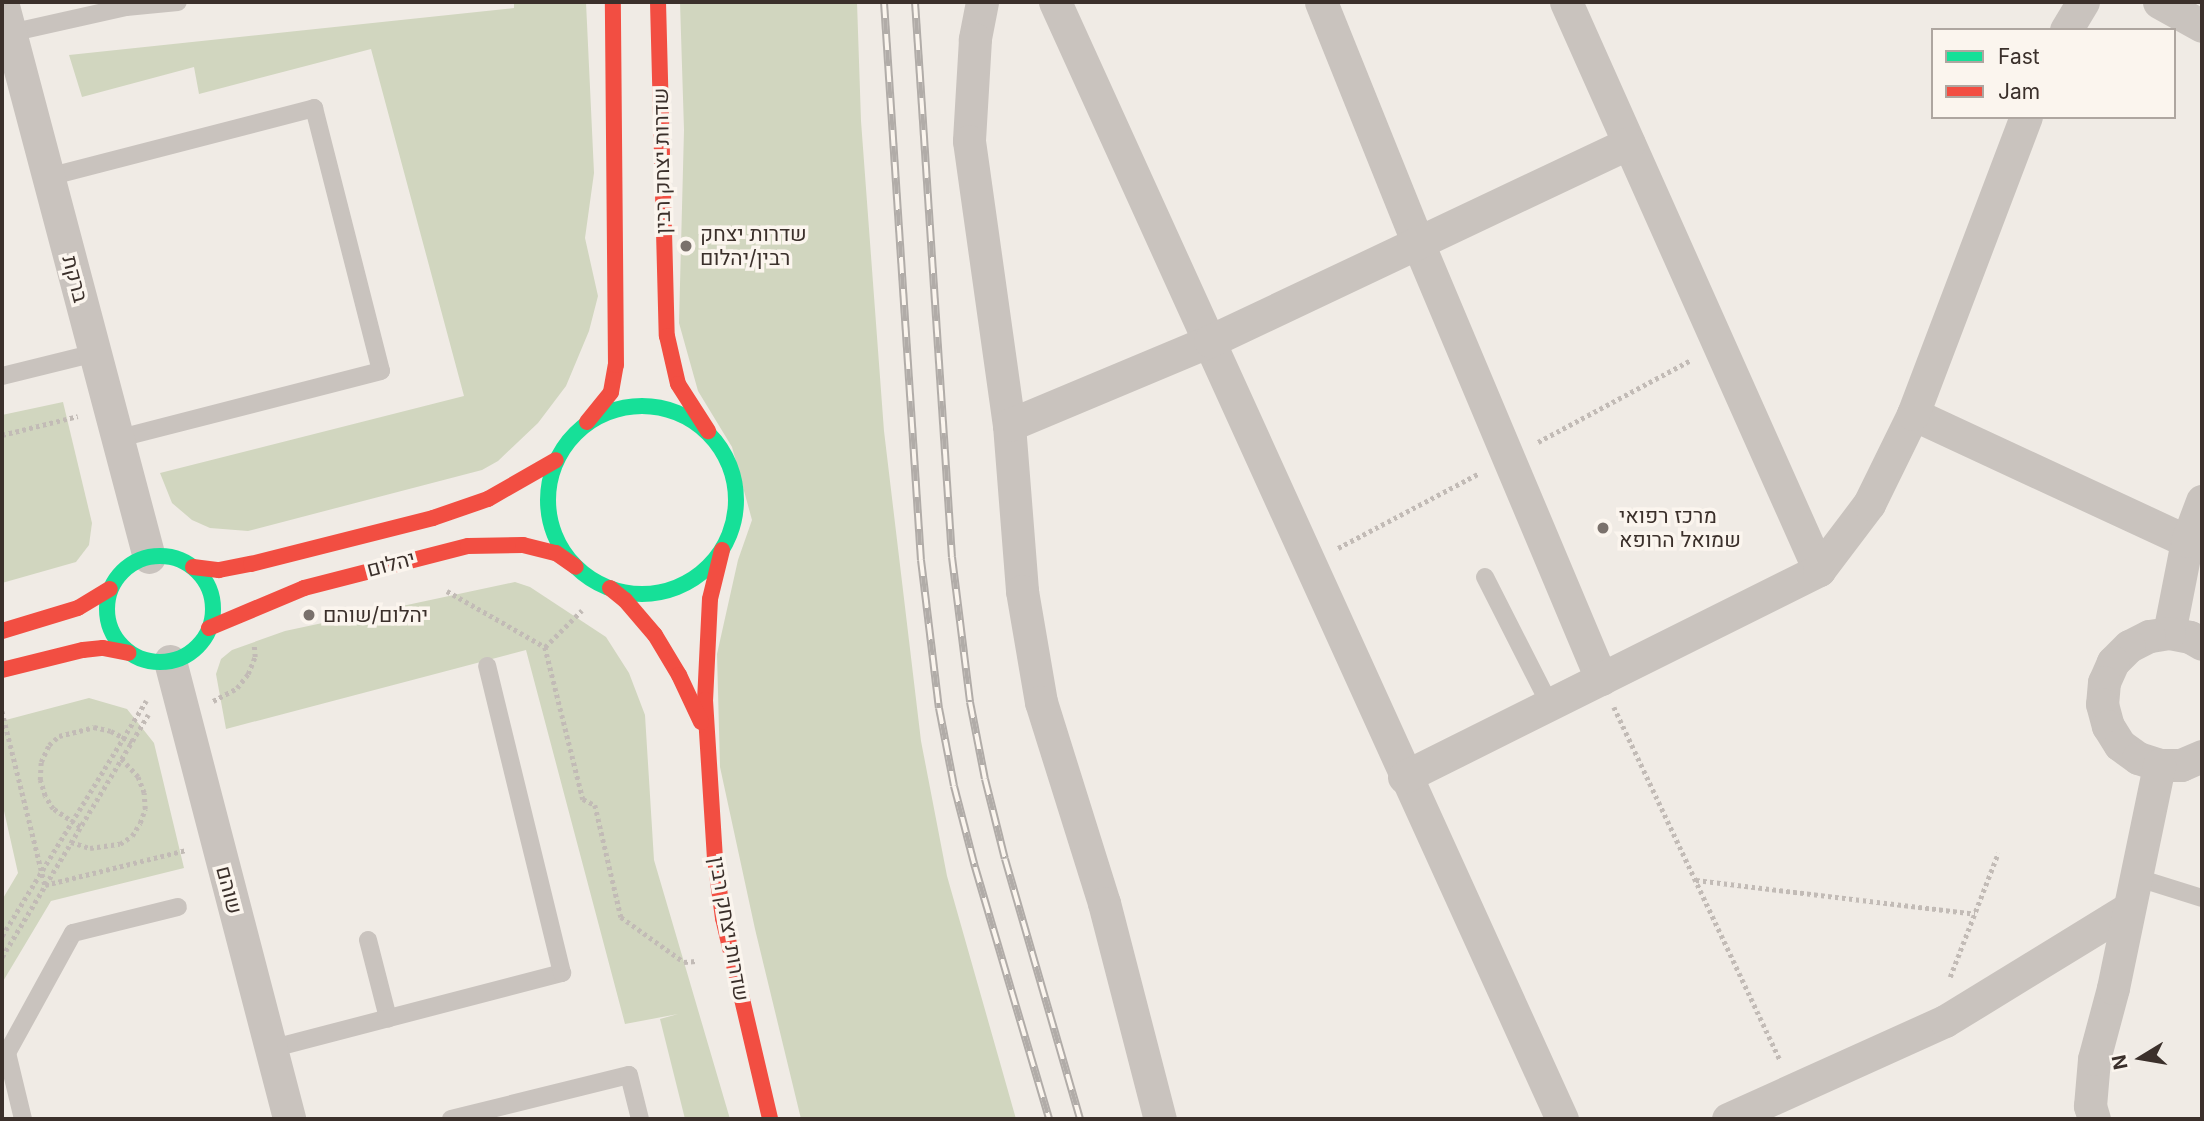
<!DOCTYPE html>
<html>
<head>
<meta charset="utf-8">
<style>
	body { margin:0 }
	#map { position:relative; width:2204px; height:1121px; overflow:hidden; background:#f0ebe5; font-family:Inter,Heebo,sans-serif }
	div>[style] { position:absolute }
	.green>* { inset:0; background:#d1d6bf }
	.path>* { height:4.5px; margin-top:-2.25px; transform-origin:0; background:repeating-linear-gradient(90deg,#c2bbb6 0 3.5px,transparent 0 7px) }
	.lane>* { height:18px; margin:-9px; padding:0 9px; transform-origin:9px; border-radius:9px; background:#c9c3be }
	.street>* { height:33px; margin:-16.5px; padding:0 16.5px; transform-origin:16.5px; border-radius:16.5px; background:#c9c3be }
	.fast>* { height:16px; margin:-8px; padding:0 8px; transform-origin:8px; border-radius:8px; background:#16e098 }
	.fast>.ring { margin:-8px; padding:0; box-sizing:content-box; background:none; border:16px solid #16e098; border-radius:50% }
	.jam>* { height:16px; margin:-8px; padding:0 8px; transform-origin:8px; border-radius:8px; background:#f24e42 }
	.rail>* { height:8px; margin-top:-4px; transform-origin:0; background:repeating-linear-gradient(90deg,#fbf5ee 0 16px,#b1aca8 0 32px); box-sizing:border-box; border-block:2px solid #b1aca8 }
	.dots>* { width:19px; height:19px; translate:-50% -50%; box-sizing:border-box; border:4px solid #fbf5ee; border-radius:50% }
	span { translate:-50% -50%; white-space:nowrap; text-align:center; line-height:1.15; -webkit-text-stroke:7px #fbf5ee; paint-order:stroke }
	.street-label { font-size:21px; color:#3b302b }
	.poi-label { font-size:21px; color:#3b302b }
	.left { translate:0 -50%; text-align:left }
	.frame { position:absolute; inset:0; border:4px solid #3b302b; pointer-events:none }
	.legend { position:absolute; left:1931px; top:28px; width:245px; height:91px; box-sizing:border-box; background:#fbf5ee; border:2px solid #aea6a0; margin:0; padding:9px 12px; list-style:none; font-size:21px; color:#3b302b }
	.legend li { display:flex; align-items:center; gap:14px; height:35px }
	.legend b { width:35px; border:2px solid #aea6a0 }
	.north { position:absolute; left:2106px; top:1023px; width:70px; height:70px; -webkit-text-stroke:5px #fbf5ee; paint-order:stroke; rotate:259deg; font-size:19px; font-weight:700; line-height:28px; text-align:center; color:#3b302b }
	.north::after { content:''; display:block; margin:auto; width:24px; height:32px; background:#3b302b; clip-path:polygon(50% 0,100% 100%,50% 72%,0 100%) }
</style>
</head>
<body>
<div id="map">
	<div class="green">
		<div style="clip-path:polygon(514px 2px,586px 2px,594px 173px,585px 238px,598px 296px,589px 331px,566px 386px,538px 423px,498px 461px,482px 470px,248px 531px,210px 528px,192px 520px,172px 503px,160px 473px,464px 396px,371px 49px,199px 94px,194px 67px,82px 97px,69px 55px,514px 8px)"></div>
		<div style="clip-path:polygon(680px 2px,857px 2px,861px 121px,884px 431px,921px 741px,947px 876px,1016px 1119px,801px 1119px,755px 929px,720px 767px,717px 654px,738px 560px,752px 520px,732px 447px,698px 391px,679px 323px,684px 130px)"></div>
		<div style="clip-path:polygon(63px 402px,92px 523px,89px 545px,76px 562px,2px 583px,2px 415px)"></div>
		<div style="clip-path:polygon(515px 582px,530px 587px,606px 637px,629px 673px,645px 715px,654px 860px,730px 1119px,685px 1119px,660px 1019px,678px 1014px,625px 1024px,526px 650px,226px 729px,216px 674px,221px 659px,232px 650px,285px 631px)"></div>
		<div style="clip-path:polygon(89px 698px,127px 709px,154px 743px,184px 868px,51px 901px,2px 983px,2px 900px,18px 873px,2px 802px,2px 721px)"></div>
	</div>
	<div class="path">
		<div style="left:2px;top:435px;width:78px;rotate:-14deg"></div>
		<div style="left:1538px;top:442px;width:174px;rotate:-28.2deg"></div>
		<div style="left:1338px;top:548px;width:158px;rotate:-27.9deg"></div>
		<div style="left:447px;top:591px;width:113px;rotate:29.7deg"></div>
		<div style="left:545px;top:647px;width:157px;rotate:76deg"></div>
		<div style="left:583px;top:799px;width:13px;rotate:27deg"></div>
		<div style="left:595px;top:805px;width:115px;rotate:76.9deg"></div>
		<div style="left:621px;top:917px;width:77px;rotate:35.5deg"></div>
		<div style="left:684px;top:962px;width:12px;rotate:-5deg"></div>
		<div style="left:545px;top:647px;width:52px;rotate:-45deg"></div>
		<div style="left:213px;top:701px;width:27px;rotate:-28deg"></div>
		<div style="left:237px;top:688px;width:18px;rotate:-52deg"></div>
		<div style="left:248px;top:674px;width:18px;rotate:-68deg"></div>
		<div style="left:255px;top:657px;width:12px;rotate:-95deg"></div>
		<div style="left:1614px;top:707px;width:390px;rotate:64.8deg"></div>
		<div style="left:2px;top:711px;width:179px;rotate:76.1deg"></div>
		<div style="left:45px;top:885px;width:145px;rotate:-13.9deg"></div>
		<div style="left:80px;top:827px;width:32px;rotate:-146deg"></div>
		<div style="left:53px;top:809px;width:15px;rotate:-122deg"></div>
		<div style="left:45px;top:796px;width:17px;rotate:-107deg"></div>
		<div style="left:40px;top:780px;width:18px;rotate:-87deg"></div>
		<div style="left:41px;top:762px;width:19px;rotate:-65deg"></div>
		<div style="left:49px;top:745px;width:13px;rotate:-42deg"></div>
		<div style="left:59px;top:736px;width:36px;rotate:-14deg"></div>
		<div style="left:94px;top:727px;width:17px;rotate:13deg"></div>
		<div style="left:111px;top:731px;width:24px;rotate:28deg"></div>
		<div style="left:71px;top:842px;width:20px;rotate:18deg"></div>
		<div style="left:90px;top:848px;width:30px;rotate:-8deg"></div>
		<div style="left:120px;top:844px;width:14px;rotate:-34deg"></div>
		<div style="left:132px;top:836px;width:15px;rotate:-58deg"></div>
		<div style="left:140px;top:823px;width:15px;rotate:-70deg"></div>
		<div style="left:145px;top:809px;width:16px;rotate:-94deg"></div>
		<div style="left:144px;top:793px;width:17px;rotate:-111deg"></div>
		<div style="left:138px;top:777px;width:25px;rotate:-133deg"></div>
		<div style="left:1696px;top:880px;width:281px;rotate:6.9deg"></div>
		<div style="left:2px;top:936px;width:276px;rotate:-58.5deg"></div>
		<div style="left:2px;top:957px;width:283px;rotate:-58.9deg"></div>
		<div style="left:1950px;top:977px;width:133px;rotate:-68.8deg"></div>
	</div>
	<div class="lane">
		<div style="left:10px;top:33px;width:119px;rotate:-12.6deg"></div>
		<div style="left:126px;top:7px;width:52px;rotate:-5.5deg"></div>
		<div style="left:48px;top:177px;width:275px;rotate:-14.5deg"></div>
		<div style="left:314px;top:108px;width:271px;rotate:75.7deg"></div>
		<div style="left:381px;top:371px;width:273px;rotate:165.6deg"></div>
		<div style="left:2px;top:376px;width:96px;rotate:-13.9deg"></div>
		<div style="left:1485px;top:577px;width:144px;rotate:63.1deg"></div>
		<div style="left:2135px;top:877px;width:70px;rotate:17.4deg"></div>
		<div style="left:368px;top:940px;width:81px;rotate:75.6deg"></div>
		<div style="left:270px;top:1049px;width:302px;rotate:-14.6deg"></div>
		<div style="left:562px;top:973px;width:316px;rotate:-103.7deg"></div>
		<div style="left:23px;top:1119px;width:68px;rotate:-103.6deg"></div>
		<div style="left:7px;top:1053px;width:137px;rotate:-61.2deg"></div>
		<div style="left:73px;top:933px;width:108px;rotate:-13.9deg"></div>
		<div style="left:451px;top:1119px;width:183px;rotate:-13.9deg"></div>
		<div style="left:629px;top:1075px;width:45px;rotate:76deg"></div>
	</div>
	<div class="street">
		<div style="left:2px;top:2px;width:574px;rotate:75.17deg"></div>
		<div style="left:982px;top:2px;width:38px;rotate:101deg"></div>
		<div style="left:975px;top:39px;width:102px;rotate:93.4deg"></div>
		<div style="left:969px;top:141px;width:287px;rotate:82deg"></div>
		<div style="left:1009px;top:425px;width:167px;rotate:85.5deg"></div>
		<div style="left:1022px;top:591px;width:113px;rotate:80.3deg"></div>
		<div style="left:1041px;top:702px;width:211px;rotate:72.6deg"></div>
		<div style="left:1104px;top:903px;width:223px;rotate:75.5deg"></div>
		<div style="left:1055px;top:2px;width:1227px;rotate:65.59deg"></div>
		<div style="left:1321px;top:2px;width:260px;rotate:68.1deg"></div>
		<div style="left:1418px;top:243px;width:473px;rotate:67.2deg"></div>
		<div style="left:1566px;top:2px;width:622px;rotate:65.99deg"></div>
		<div style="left:2159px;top:2px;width:49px;rotate:29.2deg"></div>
		<div style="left:2066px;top:30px;width:33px;rotate:-59deg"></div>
		<div style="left:1913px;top:414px;width:302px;rotate:24.9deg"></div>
		<div style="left:1009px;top:425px;width:218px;rotate:-22.7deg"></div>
		<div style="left:1210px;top:341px;width:463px;rotate:-25.3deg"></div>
		<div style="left:2169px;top:633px;width:94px;rotate:-78.9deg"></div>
		<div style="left:2187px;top:541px;width:43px;rotate:-69.4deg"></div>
		<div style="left:2202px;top:644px;width:14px;rotate:-150deg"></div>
		<div style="left:2190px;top:637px;width:21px;rotate:-169deg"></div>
		<div style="left:2169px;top:633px;width:20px;rotate:171deg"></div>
		<div style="left:2149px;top:636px;width:22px;rotate:153deg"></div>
		<div style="left:2129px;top:646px;width:23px;rotate:135deg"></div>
		<div style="left:2113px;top:662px;width:22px;rotate:114deg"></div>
		<div style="left:2104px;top:682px;width:22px;rotate:95deg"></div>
		<div style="left:2102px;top:704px;width:23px;rotate:75deg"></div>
		<div style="left:2108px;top:726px;width:22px;rotate:58deg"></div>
		<div style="left:2120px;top:745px;width:22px;rotate:36deg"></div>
		<div style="left:2138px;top:758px;width:22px;rotate:18deg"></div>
		<div style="left:2159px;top:765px;width:22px"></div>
		<div style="left:2181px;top:765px;width:23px;rotate:-23deg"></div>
		<div style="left:170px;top:661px;width:473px;rotate:75.4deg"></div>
		<div style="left:1404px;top:777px;width:464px;rotate:-26.5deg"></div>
		<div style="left:1819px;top:570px;width:83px;rotate:-52.9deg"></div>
		<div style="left:1869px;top:504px;width:100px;rotate:-63.9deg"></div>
		<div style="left:1913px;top:414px;width:318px;rotate:-69.2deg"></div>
		<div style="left:1728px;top:1119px;width:238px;rotate:-24.3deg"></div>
		<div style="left:1945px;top:1021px;width:215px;rotate:-31.5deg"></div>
		<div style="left:2094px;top:1119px;width:14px;rotate:-107deg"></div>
		<div style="left:2090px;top:1106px;width:47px;rotate:-85.1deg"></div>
		<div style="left:2094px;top:1059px;width:73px;rotate:-75deg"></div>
		<div style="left:2113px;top:988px;width:228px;rotate:-78.3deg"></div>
	</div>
	<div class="fast">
		<div class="ring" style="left:548px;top:406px;width:172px;height:172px"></div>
		<div class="ring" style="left:107px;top:556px;width:90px;height:90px"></div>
	</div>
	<div class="jam">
		<div style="left:658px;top:2px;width:334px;rotate:88.5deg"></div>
		<div style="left:667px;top:336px;width:49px;rotate:77.1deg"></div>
		<div style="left:678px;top:384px;width:56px;rotate:57.4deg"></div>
		<div style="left:587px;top:422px;width:38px;rotate:-51deg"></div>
		<div style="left:611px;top:392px;width:27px;rotate:-80deg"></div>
		<div style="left:616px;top:365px;width:363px;rotate:-90.5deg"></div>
		<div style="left:722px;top:550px;width:50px;rotate:103.8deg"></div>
		<div style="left:710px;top:599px;width:101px;rotate:92.8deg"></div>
		<div style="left:705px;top:700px;width:159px;rotate:86.4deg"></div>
		<div style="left:715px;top:859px;width:60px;rotate:82.3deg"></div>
		<div style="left:723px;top:918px;width:206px;rotate:76.8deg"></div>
		<div style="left:193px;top:567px;width:26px;rotate:7deg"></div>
		<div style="left:219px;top:570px;width:33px;rotate:-11deg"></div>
		<div style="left:251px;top:564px;width:188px;rotate:-14.2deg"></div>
		<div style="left:433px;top:518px;width:58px;rotate:-19.1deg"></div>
		<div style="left:488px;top:499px;width:78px;rotate:-29.8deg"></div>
		<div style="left:610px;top:588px;width:19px;rotate:39deg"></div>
		<div style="left:625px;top:600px;width:46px;rotate:49.4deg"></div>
		<div style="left:655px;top:635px;width:47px;rotate:59deg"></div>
		<div style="left:679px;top:675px;width:52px;rotate:64.9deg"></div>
		<div style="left:209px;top:628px;width:103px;rotate:-22.8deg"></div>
		<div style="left:304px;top:588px;width:169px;rotate:-14.4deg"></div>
		<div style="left:468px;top:546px;width:55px;rotate:-1deg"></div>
		<div style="left:523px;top:545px;width:34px;rotate:14deg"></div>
		<div style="left:556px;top:553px;width:24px;rotate:35deg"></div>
		<div style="left:2px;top:631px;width:79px;rotate:-16.8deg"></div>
		<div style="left:78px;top:608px;width:37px;rotate:-31deg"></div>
		<div style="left:2px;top:670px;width:83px;rotate:-13.9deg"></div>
		<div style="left:83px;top:650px;width:20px;rotate:-6deg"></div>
		<div style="left:103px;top:648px;width:26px;rotate:11deg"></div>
	</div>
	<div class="rail">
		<div style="left:884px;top:2px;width:559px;rotate:86.21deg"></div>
		<div style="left:921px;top:560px;width:149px;rotate:83.1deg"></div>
		<div style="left:939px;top:708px;width:79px;rotate:79.1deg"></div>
		<div style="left:954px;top:786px;width:84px;rotate:75.5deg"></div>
		<div style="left:975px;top:867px;width:263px;rotate:73.6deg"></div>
		<div style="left:915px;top:2px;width:556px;rotate:86.19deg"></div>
		<div style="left:952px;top:557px;width:146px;rotate:82.9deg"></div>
		<div style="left:970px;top:702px;width:78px;rotate:79deg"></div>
		<div style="left:985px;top:779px;width:82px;rotate:76deg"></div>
		<div style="left:1005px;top:859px;width:271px;rotate:73.9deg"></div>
	</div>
	<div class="dots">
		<div style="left:686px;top:246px;background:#7a716c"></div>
		<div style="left:1603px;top:528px;background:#7a716c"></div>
		<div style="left:309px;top:615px;background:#7a716c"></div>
	</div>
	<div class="street-label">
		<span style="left:662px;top:161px;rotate:-91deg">שדרות יצחק רבין</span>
		<span style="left:75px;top:279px;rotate:75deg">ברקת</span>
		<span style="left:391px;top:564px;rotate:-15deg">יהלום</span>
		<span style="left:229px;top:890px;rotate:75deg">שוהם</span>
		<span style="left:729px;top:929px;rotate:80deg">שדרות יצחק רבין</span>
	</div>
	<div class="poi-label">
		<span class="left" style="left:700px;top:246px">שדרות יצחק<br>רבין/יהלום</span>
		<span class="left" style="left:1619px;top:528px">מרכז רפואי<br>שמואל הרופא</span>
		<span class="left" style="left:323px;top:615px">יהלום/שוהם</span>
	</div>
	<div class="frame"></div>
	<ul class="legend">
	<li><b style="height:9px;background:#16e098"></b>Fast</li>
	<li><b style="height:9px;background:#f24e42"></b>Jam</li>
	</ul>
	<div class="north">N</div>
</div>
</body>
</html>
